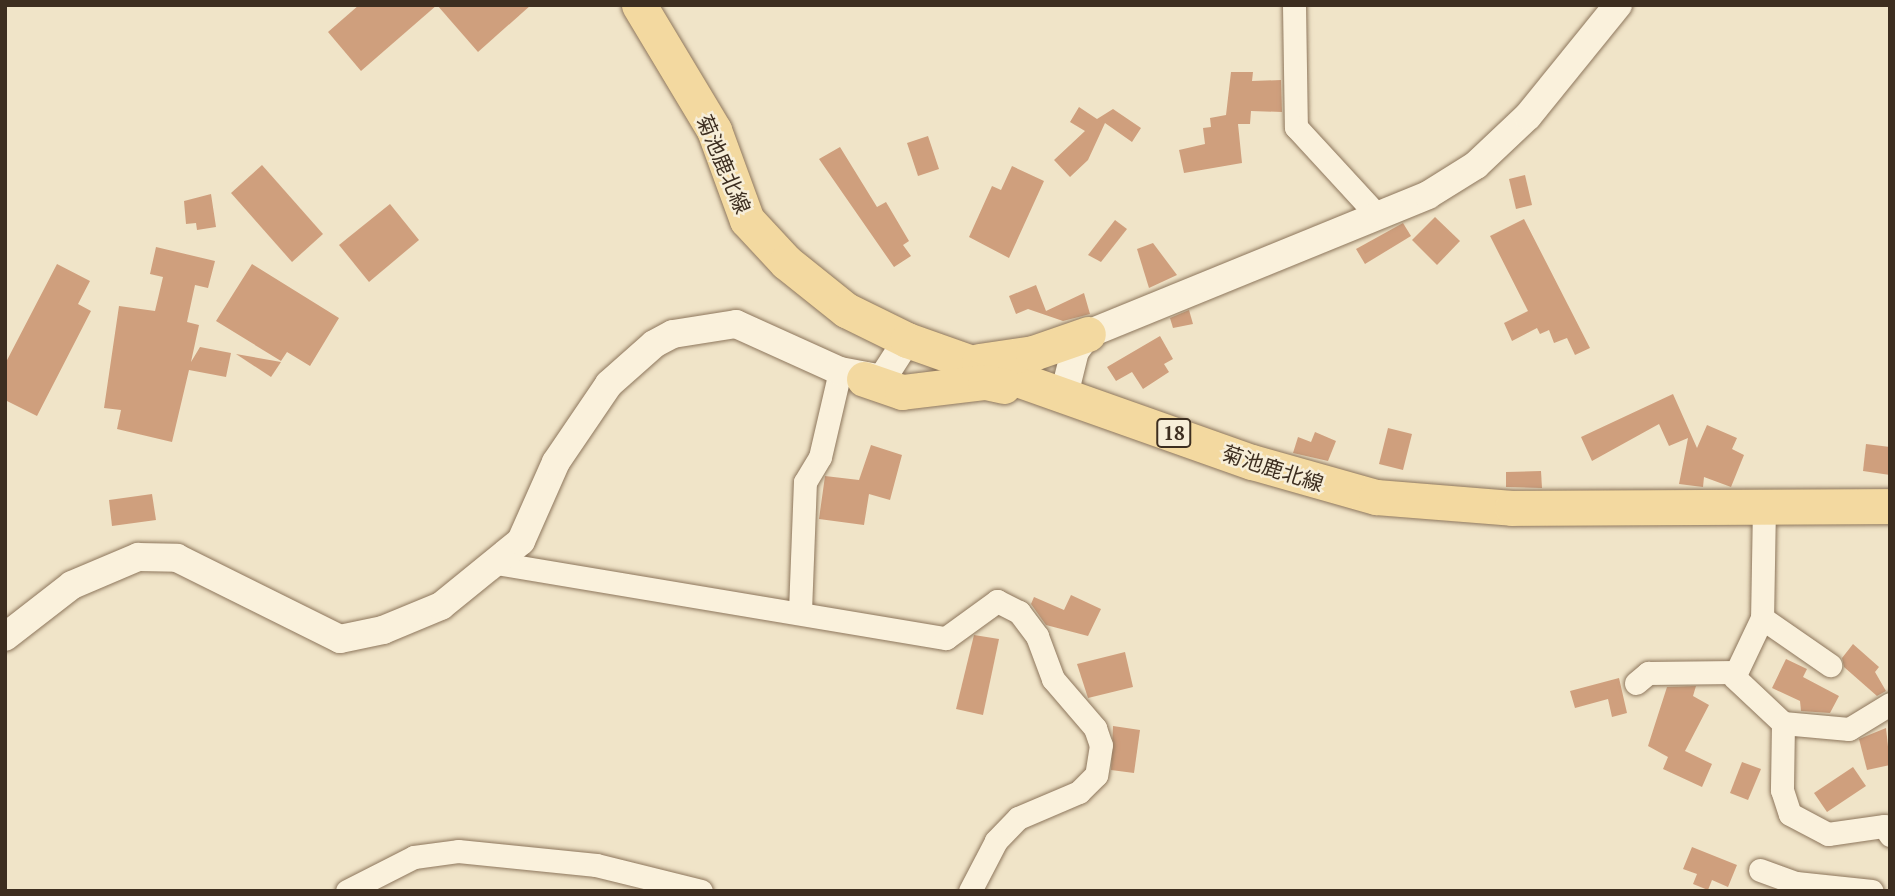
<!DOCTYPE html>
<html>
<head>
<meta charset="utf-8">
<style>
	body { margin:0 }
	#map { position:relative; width:1895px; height:896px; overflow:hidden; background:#f0e4c8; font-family:"PT Serif","Noto Sans JP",serif }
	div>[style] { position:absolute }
	.building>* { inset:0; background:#cf9f7d }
	.roads { filter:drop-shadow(0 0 2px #8d765c) drop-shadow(0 0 2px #8d765c) }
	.minor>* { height:23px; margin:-11.5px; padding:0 11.5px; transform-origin:11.5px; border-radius:11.5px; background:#faf1dc }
	.tertiary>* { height:28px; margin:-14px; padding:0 14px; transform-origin:14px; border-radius:14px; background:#faf1dc }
	.primary>* { height:35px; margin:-17.5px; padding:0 17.5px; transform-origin:17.5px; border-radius:17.5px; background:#f3d9a0 }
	span { translate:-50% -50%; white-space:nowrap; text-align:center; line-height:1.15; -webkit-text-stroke:5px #f7eed8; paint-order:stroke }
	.shield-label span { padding:2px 5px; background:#f7eed8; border:2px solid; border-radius:5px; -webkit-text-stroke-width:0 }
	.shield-label { font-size:19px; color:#3d2e20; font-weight:700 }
	.street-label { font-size:21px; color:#3d2e20 }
	.frame { position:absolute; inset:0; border:7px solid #3d2e20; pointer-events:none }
</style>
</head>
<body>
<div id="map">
	<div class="building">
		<div style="clip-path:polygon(359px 5px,437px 5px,361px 71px,328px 32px)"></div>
		<div style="clip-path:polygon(437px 5px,531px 5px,478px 52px)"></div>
		<div style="clip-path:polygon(1231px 72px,1253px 72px,1252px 81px,1281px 80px,1282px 112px,1251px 111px,1250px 124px,1238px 124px,1242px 163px,1184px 173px,1179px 150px,1205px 144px,1203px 128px,1211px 127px,1210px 118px,1226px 115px)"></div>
		<div style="clip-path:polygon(1079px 107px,1097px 119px,1113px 109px,1141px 128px,1132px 142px,1105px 123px,1088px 160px,1070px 177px,1054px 160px,1085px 131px,1070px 122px)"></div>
		<div style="clip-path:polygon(928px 136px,939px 169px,918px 176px,907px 143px)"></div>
		<div style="clip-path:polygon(840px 147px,877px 207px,886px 202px,909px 241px,903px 245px,911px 256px,894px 267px,819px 159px)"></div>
		<div style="clip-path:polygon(262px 165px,323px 234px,292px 262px,231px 193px)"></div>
		<div style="clip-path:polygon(1012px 166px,1044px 181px,1009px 258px,969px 237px,992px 186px,1001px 190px)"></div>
		<div style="clip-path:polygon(1525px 175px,1532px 205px,1516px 209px,1509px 179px)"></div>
		<div style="clip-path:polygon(211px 194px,216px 227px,197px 230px,196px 223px,186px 224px,184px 201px)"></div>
		<div style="clip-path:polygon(390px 204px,419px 240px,369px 282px,339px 245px)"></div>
		<div style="clip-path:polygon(1435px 217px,1460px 241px,1437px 265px,1412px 240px)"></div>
		<div style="clip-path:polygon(1524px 219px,1590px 348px,1575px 355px,1567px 338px,1554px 343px,1549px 330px,1540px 334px,1537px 328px,1512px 341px,1504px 323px,1528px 311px,1490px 236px)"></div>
		<div style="clip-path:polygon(1115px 220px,1127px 229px,1101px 262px,1088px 255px)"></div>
		<div style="clip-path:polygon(1403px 223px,1411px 236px,1365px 264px,1356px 249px)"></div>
		<div style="clip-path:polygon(1153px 243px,1177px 275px,1149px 288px,1137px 249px)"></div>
		<div style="clip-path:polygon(156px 247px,215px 261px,208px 288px,195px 285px,187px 322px,199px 325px,191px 362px,200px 347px,231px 353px,226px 377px,189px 370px,172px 442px,117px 429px,121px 410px,104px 408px,119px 306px,155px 311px,163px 277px,150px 274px)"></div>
		<div style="clip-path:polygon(57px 264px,90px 281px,78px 304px,91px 311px,37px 416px,5px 400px,5px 364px)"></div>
		<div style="clip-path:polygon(252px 264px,339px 318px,310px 366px,287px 352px,281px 361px,216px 321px)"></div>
		<div style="clip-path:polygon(1036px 285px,1046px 311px,1084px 293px,1090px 314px,1063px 321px,1028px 309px,1016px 314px,1009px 296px)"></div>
		<div style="clip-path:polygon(1189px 310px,1193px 324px,1173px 328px,1170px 318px)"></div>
		<div style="clip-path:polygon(1160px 336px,1173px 359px,1164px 364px,1169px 372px,1143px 389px,1132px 372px,1116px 381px,1107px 367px)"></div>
		<div style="clip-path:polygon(236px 354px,281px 362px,271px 377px)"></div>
		<div style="clip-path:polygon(1673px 394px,1697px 448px,1707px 425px,1737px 438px,1732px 449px,1744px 455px,1731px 487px,1704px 477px,1703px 487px,1679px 484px,1688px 438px,1669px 446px,1659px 424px,1592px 461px,1581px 437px)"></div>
		<div style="clip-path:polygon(1388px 428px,1412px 434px,1403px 470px,1379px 464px)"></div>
		<div style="clip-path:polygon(1315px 432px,1336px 441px,1328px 461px,1293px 453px,1298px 437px,1311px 442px)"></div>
		<div style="clip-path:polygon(1866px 444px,1890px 447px,1890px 475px,1863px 471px)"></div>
		<div style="clip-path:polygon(871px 445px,902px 455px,890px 500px,869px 494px,864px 525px,819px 519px,825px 476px,859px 480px)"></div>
		<div style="clip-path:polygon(1541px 471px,1542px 488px,1506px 487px,1506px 472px)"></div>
		<div style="clip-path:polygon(152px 494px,156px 520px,112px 526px,109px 500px)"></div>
		<div style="clip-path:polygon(1071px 595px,1101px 609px,1088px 636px,1046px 625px,1031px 604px,1034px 597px,1064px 610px)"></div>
		<div style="clip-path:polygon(974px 635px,999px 639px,983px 715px,956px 709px)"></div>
		<div style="clip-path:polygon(1853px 644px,1879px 667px,1875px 672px,1886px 691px,1877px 696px,1844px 667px,1842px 658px)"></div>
		<div style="clip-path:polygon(1125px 652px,1133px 687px,1088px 698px,1077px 664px)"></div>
		<div style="clip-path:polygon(1786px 659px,1807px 669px,1803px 677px,1839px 696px,1830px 713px,1801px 711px,1800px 701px,1772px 688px)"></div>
		<div style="clip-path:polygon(1619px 678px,1627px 713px,1612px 717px,1608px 699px,1575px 708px,1570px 691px)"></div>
		<div style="clip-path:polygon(1696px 686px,1693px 696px,1709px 705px,1685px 751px,1712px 764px,1702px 787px,1663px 769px,1668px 757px,1648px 746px,1667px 687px)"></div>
		<div style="clip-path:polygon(1113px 726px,1140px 730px,1134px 773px,1111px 770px)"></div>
		<div style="clip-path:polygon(1886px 728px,1890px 765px,1867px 770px,1859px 739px)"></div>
		<div style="clip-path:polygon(1742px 762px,1761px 769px,1748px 800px,1730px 793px)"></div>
		<div style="clip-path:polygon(1853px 767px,1866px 786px,1827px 812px,1814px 793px)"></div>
		<div style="clip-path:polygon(1692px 847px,1737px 865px,1728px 887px,1712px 880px,1708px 890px,1693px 884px,1697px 874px,1683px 869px)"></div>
	</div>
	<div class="roads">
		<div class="minor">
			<div style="left:1294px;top:5px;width:122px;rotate:89.1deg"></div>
			<div style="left:1296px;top:127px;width:120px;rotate:47.4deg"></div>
			<div style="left:1764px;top:506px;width:112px;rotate:91deg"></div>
			<div style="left:1762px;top:618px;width:65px;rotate:115.4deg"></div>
			<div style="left:1734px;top:677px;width:67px;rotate:43.2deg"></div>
			<div style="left:1783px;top:723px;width:67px;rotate:90.9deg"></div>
			<div style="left:1782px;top:790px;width:25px;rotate:72deg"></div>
			<div style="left:1790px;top:814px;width:43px;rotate:27.8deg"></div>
			<div style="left:1828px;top:834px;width:57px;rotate:-8.1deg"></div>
			<div style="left:1884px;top:826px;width:11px;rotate:56deg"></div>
			<div style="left:496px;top:563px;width:456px;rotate:9.5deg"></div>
			<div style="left:946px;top:638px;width:63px;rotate:-36deg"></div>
			<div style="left:997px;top:601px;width:25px;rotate:27deg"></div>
			<div style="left:1019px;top:612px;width:30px;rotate:53deg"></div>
			<div style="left:1037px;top:636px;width:46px;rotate:69.6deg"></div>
			<div style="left:1053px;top:679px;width:65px;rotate:49.4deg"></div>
			<div style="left:1095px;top:728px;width:18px;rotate:71deg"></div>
			<div style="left:1101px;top:745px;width:30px;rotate:99deg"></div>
			<div style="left:1096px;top:775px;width:24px;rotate:135deg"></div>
			<div style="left:1079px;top:792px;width:66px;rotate:156.9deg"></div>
			<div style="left:1018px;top:818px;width:32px;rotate:134deg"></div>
			<div style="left:996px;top:841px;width:56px;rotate:117.5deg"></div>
			<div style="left:800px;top:611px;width:129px;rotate:-87.8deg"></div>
			<div style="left:805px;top:482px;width:29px;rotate:-59deg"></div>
			<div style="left:820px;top:457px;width:88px;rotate:-76.9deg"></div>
			<div style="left:1762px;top:618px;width:83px;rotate:34.7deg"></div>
			<div style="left:1636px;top:683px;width:16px;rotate:-40deg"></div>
			<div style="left:1648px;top:673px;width:87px;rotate:-0.7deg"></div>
			<div style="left:1783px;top:723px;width:66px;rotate:5.2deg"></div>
			<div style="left:1849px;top:729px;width:48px;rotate:-31.4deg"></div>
			<div style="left:1760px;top:870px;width:38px;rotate:20deg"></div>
			<div style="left:1796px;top:883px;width:76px;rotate:6deg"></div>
			<div style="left:347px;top:891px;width:75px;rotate:-26.9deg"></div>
			<div style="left:414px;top:857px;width:44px;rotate:-7.8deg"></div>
			<div style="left:458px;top:851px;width:139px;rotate:5.8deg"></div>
			<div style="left:596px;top:865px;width:108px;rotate:13.9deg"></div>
		</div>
		<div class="tertiary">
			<div style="left:1065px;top:391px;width:41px;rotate:-76deg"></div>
			<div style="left:1075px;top:351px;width:21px;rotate:-53deg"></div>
			<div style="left:1088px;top:334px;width:367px;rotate:-22.2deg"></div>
			<div style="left:1428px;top:195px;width:57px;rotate:-32deg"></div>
			<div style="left:1476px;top:165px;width:71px;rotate:-43.3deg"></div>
			<div style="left:1528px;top:116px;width:143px;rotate:-51deg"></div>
			<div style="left:5px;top:637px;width:85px;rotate:-37.8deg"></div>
			<div style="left:72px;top:585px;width:72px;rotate:-23deg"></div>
			<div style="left:138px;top:557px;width:39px;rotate:1deg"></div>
			<div style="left:177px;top:558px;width:182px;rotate:26.4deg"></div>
			<div style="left:340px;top:639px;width:44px;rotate:-11.8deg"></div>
			<div style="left:383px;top:630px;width:63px;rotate:-22.5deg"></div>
			<div style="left:441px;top:606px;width:103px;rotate:-39.1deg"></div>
			<div style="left:521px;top:541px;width:86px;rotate:-66.1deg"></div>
			<div style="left:556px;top:462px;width:94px;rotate:-55.8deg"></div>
			<div style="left:609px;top:384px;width:60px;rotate:-41.6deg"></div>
			<div style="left:654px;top:344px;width:21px;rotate:-28deg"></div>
			<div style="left:673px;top:334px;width:64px;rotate:-9deg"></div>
			<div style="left:736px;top:324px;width:114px;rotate:24.3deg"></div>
			<div style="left:840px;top:371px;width:43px;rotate:10.8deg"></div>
			<div style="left:882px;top:379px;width:46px;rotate:-57.3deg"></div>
		</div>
		<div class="primary">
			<div style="left:639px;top:5px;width:146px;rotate:59deg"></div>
			<div style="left:714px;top:130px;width:96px;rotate:69.9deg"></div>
			<div style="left:747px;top:220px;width:57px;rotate:47.1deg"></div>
			<div style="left:786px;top:262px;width:77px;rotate:38.7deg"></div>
			<div style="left:846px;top:310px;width:68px;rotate:26.2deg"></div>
			<div style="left:907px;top:340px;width:366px;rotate:19.5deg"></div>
			<div style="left:1252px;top:462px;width:129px;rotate:15.8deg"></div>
			<div style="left:1376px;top:497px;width:136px;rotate:4.6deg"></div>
			<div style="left:1512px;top:508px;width:378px;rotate:-0.3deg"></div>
			<div style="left:979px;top:361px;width:55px;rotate:-8.4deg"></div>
			<div style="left:1033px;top:353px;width:58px;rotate:-19.1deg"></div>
			<div style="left:864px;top:379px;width:40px;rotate:18.9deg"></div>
			<div style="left:902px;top:392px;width:84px;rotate:-6.9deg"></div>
			<div style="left:985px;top:382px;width:19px;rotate:12deg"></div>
		</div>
	</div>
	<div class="shield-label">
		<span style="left:1174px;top:433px">18</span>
	</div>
	<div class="street-label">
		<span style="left:724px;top:164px;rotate:67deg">菊池鹿北線</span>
		<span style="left:1273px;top:468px;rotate:18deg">菊池鹿北線</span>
	</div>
	<div class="frame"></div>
</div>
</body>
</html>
